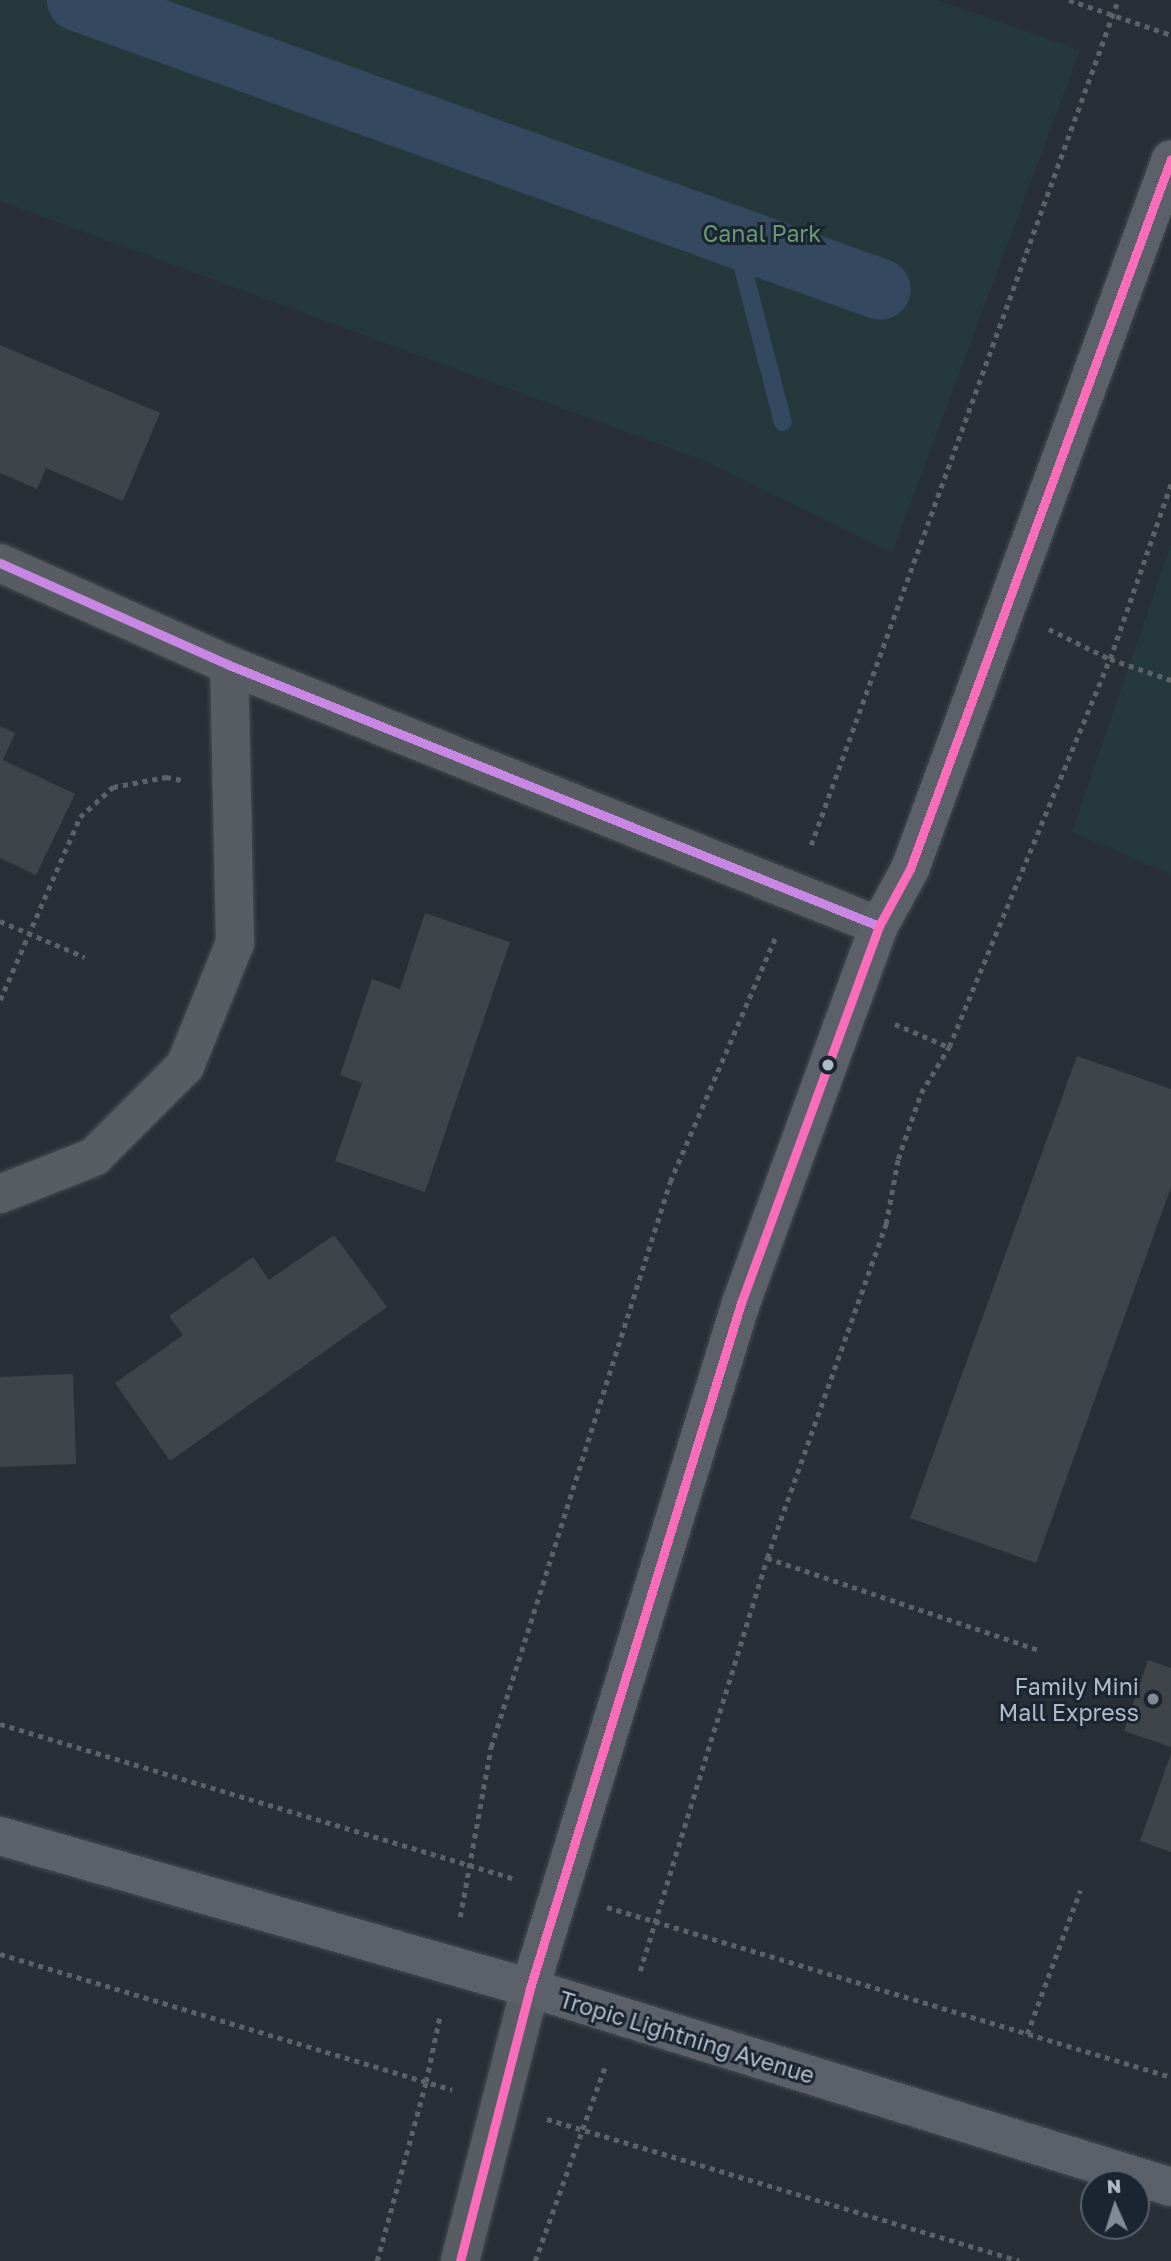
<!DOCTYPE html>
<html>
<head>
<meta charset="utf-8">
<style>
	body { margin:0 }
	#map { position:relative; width:1171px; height:2261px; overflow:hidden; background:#282f36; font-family:"Golos Text",sans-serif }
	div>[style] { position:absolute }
	.green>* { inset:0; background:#25393c }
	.stream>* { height:18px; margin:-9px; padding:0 9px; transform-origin:9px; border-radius:9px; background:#34485f }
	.canal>* { height:61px; margin:-30.5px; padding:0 30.5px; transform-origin:30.5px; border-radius:30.5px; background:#34485f }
	.building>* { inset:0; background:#3f444b }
	.path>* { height:4.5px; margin-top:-2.25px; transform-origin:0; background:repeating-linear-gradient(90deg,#5b6268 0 5px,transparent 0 10px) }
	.roads { filter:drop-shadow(0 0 2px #464b51) drop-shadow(0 0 2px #464b51) }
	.minor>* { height:38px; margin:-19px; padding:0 19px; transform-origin:19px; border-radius:19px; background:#585d64 }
	.tertiary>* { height:38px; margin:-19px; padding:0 19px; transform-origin:19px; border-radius:19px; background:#585d64 }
	.secondary>* { height:38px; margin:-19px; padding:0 19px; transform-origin:19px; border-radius:19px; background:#5c6169 }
	.bus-1>* { height:9px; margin:-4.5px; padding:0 4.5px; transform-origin:4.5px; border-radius:4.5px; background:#c787e3 }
	.bus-2>* { height:9px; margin:-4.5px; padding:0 4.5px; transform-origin:4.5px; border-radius:4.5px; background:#fb6dba }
	.dots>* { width:19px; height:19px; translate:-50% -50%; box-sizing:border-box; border:4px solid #1b2531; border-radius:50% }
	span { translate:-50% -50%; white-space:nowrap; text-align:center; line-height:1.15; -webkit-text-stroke:6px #1b2531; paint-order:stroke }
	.park-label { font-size:23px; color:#689971 }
	.poi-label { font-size:23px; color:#b1bbc8 }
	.right { translate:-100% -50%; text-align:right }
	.street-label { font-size:23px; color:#b1bbc8 }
	.north { position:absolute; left:1080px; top:2170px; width:70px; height:70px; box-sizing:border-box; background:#1b2531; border:2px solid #57616d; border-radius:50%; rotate:357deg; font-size:19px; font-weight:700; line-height:28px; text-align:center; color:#b1bbc8 }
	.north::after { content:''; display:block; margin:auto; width:24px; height:32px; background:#818a95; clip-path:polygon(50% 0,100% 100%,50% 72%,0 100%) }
</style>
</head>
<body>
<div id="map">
	<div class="green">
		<div style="clip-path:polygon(0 0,937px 0,1080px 50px,892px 553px,705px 461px,0 201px)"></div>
		<div style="clip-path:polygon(1171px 544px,1171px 875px,1072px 832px)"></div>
	</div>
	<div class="stream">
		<div style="left:735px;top:237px;width:191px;rotate:75.5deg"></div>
	</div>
	<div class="canal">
		<div style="left:77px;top:0;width:853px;rotate:19.79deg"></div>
	</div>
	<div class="building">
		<div style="clip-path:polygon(0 345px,160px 413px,123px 501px,46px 468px,37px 489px,0 473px)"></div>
		<div style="clip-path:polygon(0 726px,15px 733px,3px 760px,75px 794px,36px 875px,0 858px)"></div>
		<div style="clip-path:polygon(425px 913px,510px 942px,425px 1192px,335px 1161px,362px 1083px,340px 1075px,372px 979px,400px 989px)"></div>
		<div style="clip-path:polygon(1077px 1056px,1171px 1089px,1171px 1187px,1036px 1563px,910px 1518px)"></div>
		<div style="clip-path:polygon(334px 1235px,387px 1307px,170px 1461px,115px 1383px,183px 1335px,169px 1316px,253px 1257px,269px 1280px)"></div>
		<div style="clip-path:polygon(73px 1374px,76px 1464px,0 1467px,0 1377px)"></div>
		<div style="clip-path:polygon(1148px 1660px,1171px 1668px,1171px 1747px,1124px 1731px)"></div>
		<div style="clip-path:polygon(1171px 1754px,1171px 1852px,1140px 1841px)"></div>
	</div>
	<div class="path">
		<div style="left:1069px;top:0;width:108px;rotate:18.9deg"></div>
		<div style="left:1049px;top:629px;width:68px;rotate:26.2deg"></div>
		<div style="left:1110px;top:659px;width:65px;rotate:19deg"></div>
		<div style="left:811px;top:845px;width:899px;rotate:-70.03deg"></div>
		<div style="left:0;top:921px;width:92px;rotate:23deg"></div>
		<div style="left:0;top:1000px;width:200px;rotate:-66.4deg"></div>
		<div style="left:80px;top:817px;width:45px;rotate:-42.3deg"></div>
		<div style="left:113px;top:787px;width:54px;rotate:-10.7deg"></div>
		<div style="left:166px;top:777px;width:16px;rotate:11deg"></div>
		<div style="left:895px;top:1024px;width:59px;rotate:23.1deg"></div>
		<div style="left:767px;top:1558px;width:287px;rotate:18.7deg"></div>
		<div style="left:0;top:1724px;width:535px;rotate:16.74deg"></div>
		<div style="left:607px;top:1907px;width:589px;rotate:16.77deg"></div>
		<div style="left:460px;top:1917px;width:173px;rotate:-79.7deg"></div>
		<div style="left:491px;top:1747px;width:593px;rotate:-72.42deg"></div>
		<div style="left:670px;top:1182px;width:266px;rotate:-66.7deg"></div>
		<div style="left:0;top:1954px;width:472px;rotate:16.7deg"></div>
		<div style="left:640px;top:1971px;width:432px;rotate:-72.9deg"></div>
		<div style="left:767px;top:1558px;width:355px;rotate:-70.4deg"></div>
		<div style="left:886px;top:1224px;width:66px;rotate:-79.5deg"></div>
		<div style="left:898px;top:1159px;width:70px;rotate:-70.8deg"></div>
		<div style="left:921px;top:1093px;width:54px;rotate:-58.7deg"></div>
		<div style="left:949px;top:1047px;width:420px;rotate:-67.5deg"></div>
		<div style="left:1110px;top:659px;width:185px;rotate:-70.8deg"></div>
		<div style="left:1027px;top:2034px;width:153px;rotate:-69.7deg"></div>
		<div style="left:547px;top:2119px;width:493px;rotate:16.7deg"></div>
		<div style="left:377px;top:2261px;width:186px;rotate:-74.7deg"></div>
		<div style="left:426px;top:2082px;width:68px;rotate:-78.2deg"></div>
		<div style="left:535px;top:2261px;width:209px;rotate:-70.2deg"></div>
	</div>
	<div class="roads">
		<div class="minor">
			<div style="left:0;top:563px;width:251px;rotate:24deg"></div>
			<div style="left:229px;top:665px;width:700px;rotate:21.88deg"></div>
			<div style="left:0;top:1194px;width:101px;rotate:-21.5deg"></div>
			<div style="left:94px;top:1157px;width:129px;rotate:-45deg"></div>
			<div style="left:185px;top:1066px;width:133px;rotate:-67.9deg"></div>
			<div style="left:235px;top:943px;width:278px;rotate:-91.2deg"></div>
		</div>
		<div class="tertiary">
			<div style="left:460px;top:2261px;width:282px;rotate:-75.6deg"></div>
		</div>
		<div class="secondary">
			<div style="left:0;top:1836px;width:551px;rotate:16deg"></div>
			<div style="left:530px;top:1988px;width:671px;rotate:17.25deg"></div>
			<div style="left:530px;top:1988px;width:717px;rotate:-72.88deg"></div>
			<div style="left:741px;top:1303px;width:401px;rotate:-69.9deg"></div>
			<div style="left:879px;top:926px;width:65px;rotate:-61.5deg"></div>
			<div style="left:910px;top:869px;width:756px;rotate:-69.82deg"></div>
		</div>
	</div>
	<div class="bus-1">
		<div style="left:0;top:563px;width:251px;rotate:24deg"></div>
		<div style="left:229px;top:665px;width:700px;rotate:21.88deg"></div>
	</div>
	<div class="bus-2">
		<div style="left:460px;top:2261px;width:282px;rotate:-75.6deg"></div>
		<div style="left:530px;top:1988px;width:717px;rotate:-72.88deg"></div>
		<div style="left:741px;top:1303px;width:401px;rotate:-69.9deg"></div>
		<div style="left:879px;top:926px;width:65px;rotate:-61.5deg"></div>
		<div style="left:910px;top:869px;width:756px;rotate:-69.82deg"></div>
	</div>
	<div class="dots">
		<div style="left:828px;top:1065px;background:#b1bbc8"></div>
		<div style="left:1153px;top:1699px;background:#818a95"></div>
	</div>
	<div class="park-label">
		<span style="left:762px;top:233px">Canal Park</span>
	</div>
	<div class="poi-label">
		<span class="right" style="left:1139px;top:1699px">Family Mini<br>Mall Express</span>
	</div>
	<div class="street-label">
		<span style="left:687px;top:2037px;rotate:17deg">Tropic Lightning Avenue</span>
	</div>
	<div class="north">N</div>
</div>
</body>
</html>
